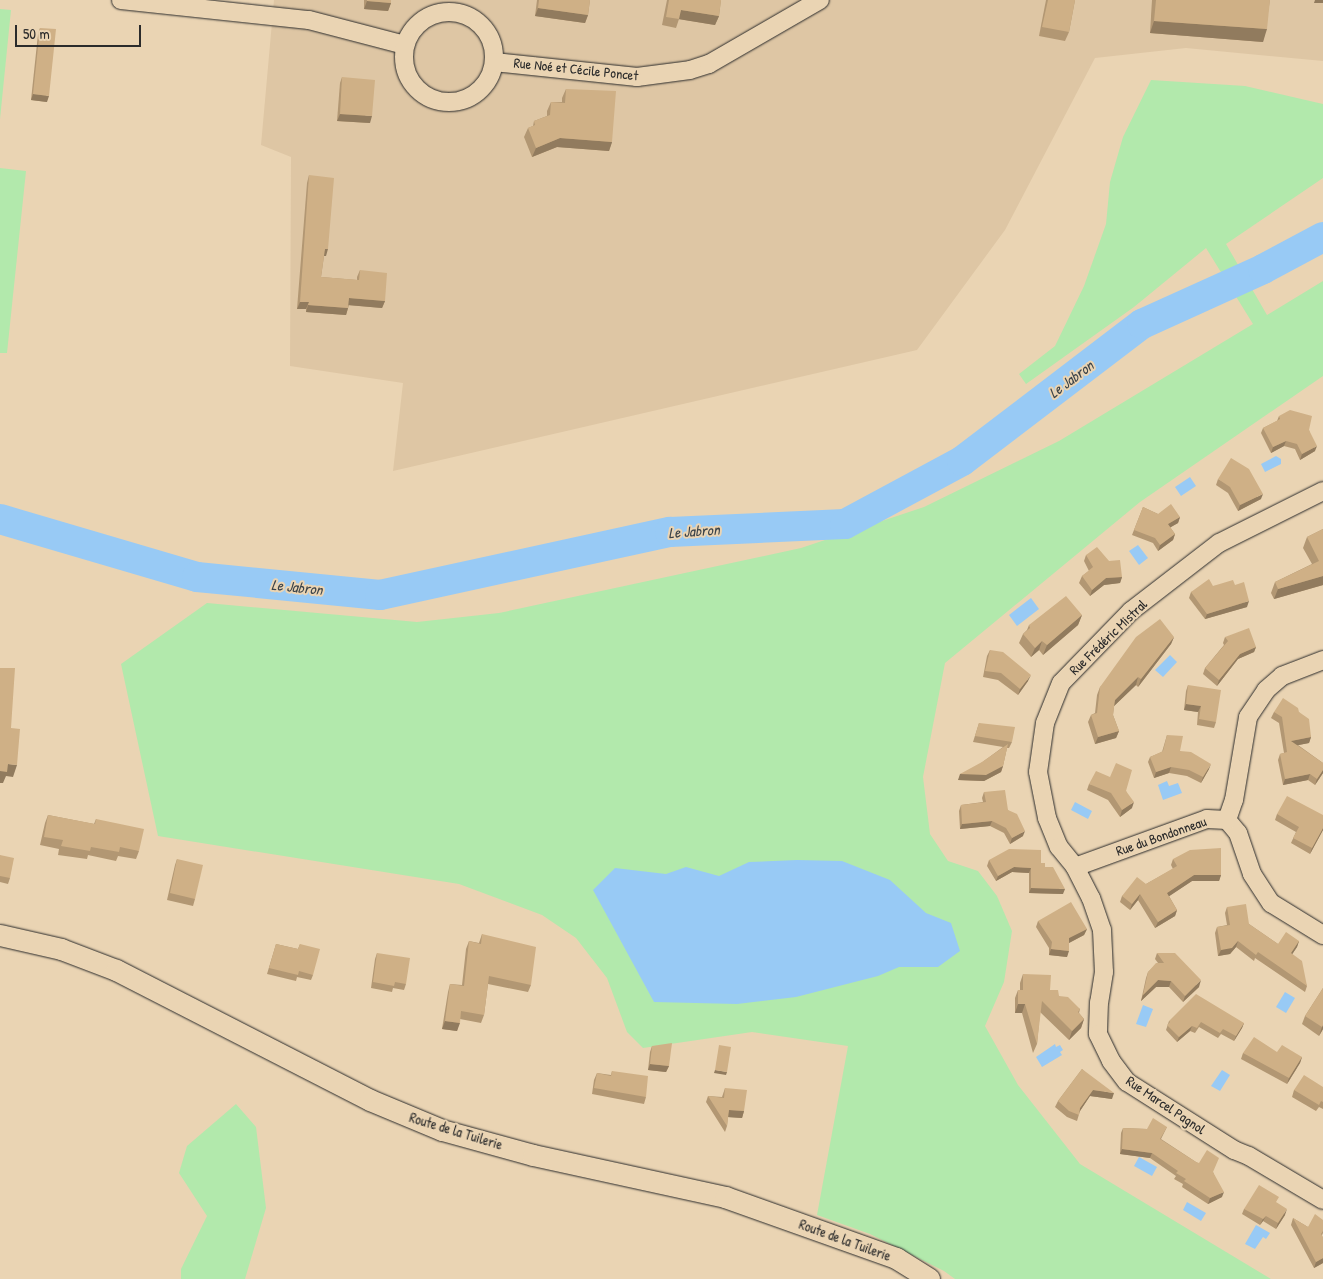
<!DOCTYPE html>
<html>
<head>
<meta charset="utf-8">
<style>
	body { margin:0 }
	#map { position:relative; width:1323px; height:1279px; overflow:hidden; background:#ead4b3; font-family:"Patrick Hand",sans-serif }
	div>[style] { position:absolute }
	.built>* { inset:0; background:#dec6a4 }
	.green>* { inset:0; background:#b2e9ac }
	.water>* { inset:0; background:#98caf5 }
	.river>* { height:30px; margin:-15px; padding:0 15px; transform-origin:15px; border-radius:15px; background:#98caf5 }
	.roads { filter:drop-shadow(0 0 1px #2b2b2b) drop-shadow(0 0 1px #2b2b2b) }
	.minor>* { height:18px; margin:-9px; padding:0 9px; transform-origin:9px; border-radius:9px; background:#ead4b3 }
	.minor>.ring { margin:-9px; padding:0; box-sizing:content-box; background:none; border:18px solid #ead4b3; border-radius:50% }
	.major>* { height:21px; margin:-10.5px; padding:0 10.5px; transform-origin:10.5px; border-radius:10.5px; background:#ead4b3 }
	.wall>* { inset:0; background:#b29773 }
	.shaded-wall>* { inset:0; background:#917b5e }
	.building>* { inset:0; background:#cfb086 }
	span { translate:-50% -50%; white-space:nowrap; text-align:center; line-height:1.15; -webkit-text-stroke:4px #ead4b3; paint-order:stroke }
	.street-label { font-size:14px; color:#2b2b2b }
	.water-label { font-size:15px; color:#3b4349; font-style:italic }
	.scale { position:absolute; left:15px; top:25px; width:126px; height:22px; box-sizing:border-box; border:2px solid #2b2b2b; border-top:0; padding-left:6px; font-size:15px; line-height:18px; white-space:nowrap; color:#2b2b2b; -webkit-text-stroke:4px #ead4b3; paint-order:stroke }
</style>
</head>
<body>
<div id="map">
	<div class="built">
		<div style="clip-path:polygon(274px 0,1323px 0,1323px 61px,1186px 48px,1095px 58px,1005px 230px,917px 350px,393px 471px,403px 383px,290px 366px,291px 157px,261px 145px)"></div>
	</div>
	<div class="green">
		<div style="clip-path:polygon(0 9px,11px 10px,0 119px)"></div>
		<div style="clip-path:polygon(1151px 80px,1245px 86px,1323px 104px,1323px 178px,1226px 244px,1267px 315px,1323px 281px,1323px 376px,1140px 502px,945px 663px,923px 777px,930px 834px,948px 861px,978px 871px,997px 896px,1012px 931px,1004px 982px,985px 1026px,1018px 1085px,1080px 1164px,1271px 1279px,955px 1279px,944px 1271px,870px 1234px,817px 1215px,848px 1046px,752px 1032px,643px 1048px,627px 1032px,607px 978px,576px 938px,542px 915px,459px 884px,158px 836px,121px 664px,207px 603px,417px 622px,499px 613px,801px 548px,924px 507px,1059px 441px,1253px 324px,1206px 248px,1134px 307px,1026px 384px,1019px 374px,1055px 346px,1084px 286px,1106px 224px,1110px 182px,1123px 137px)"></div>
		<div style="clip-path:polygon(0 168px,26px 171px,7px 353px,0 353px)"></div>
		<div style="clip-path:polygon(236px 1104px,256px 1127px,266px 1208px,245px 1279px,181px 1279px,181px 1269px,207px 1216px,179px 1173px,187px 1146px)"></div>
	</div>
	<div class="water">
		<div style="clip-path:polygon(1276px 456px,1281px 459px,1281px 464px,1265px 472px,1261px 464px)"></div>
		<div style="clip-path:polygon(1190px 477px,1196px 486px,1181px 496px,1175px 487px)"></div>
		<div style="clip-path:polygon(1138px 545px,1148px 558px,1139px 565px,1129px 551px)"></div>
		<div style="clip-path:polygon(1031px 598px,1039px 609px,1017px 626px,1009px 615px)"></div>
		<div style="clip-path:polygon(1170px 655px,1177px 662px,1163px 677px,1155px 670px)"></div>
		<div style="clip-path:polygon(1167px 781px,1169px 786px,1178px 783px,1182px 793px,1163px 800px,1158px 785px)"></div>
		<div style="clip-path:polygon(1075px 802px,1092px 811px,1088px 819px,1071px 810px)"></div>
		<div style="clip-path:polygon(797px 860px,842px 861px,890px 880px,926px 913px,951px 923px,960px 951px,938px 967px,899px 967px,878px 976px,796px 997px,737px 1004px,654px 1002px,593px 890px,615px 868px,666px 874px,686px 867px,719px 876px,749px 862px)"></div>
		<div style="clip-path:polygon(1285px 992px,1295px 998px,1286px 1013px,1276px 1007px)"></div>
		<div style="clip-path:polygon(1143px 1005px,1153px 1009px,1146px 1027px,1136px 1024px)"></div>
		<div style="clip-path:polygon(1055px 1044px,1056px 1047px,1060px 1045px,1063px 1050px,1060px 1052px,1062px 1055px,1042px 1067px,1036px 1057px)"></div>
		<div style="clip-path:polygon(1222px 1070px,1230px 1075px,1220px 1091px,1211px 1086px)"></div>
		<div style="clip-path:polygon(1139px 1157px,1157px 1167px,1152px 1176px,1134px 1166px)"></div>
		<div style="clip-path:polygon(1187px 1202px,1206px 1213px,1201px 1221px,1183px 1210px)"></div>
		<div style="clip-path:polygon(1256px 1225px,1270px 1233px,1266px 1239px,1263px 1237px,1255px 1249px,1245px 1244px)"></div>
	</div>
	<div class="river">
		<div style="left:0;top:519px;width:205px;rotate:16.4deg"></div>
		<div style="left:197px;top:577px;width:184px;rotate:5.6deg"></div>
		<div style="left:380px;top:595px;width:297px;rotate:-12.3deg"></div>
		<div style="left:670px;top:532px;width:175px;rotate:-2.6deg"></div>
		<div style="left:845px;top:524px;width:133px;rotate:-28.3deg"></div>
		<div style="left:962px;top:461px;width:226px;rotate:-37.3deg"></div>
		<div style="left:1142px;top:324px;width:133px;rotate:-24.4deg"></div>
		<div style="left:1263px;top:269px;width:68px;rotate:-28.1deg"></div>
	</div>
	<div class="roads">
		<div class="minor">
			<div style="left:121px;top:0;width:189px;rotate:6.1deg"></div>
			<div style="left:309px;top:20px;width:99px;rotate:14.6deg"></div>
			<div class="ring" style="left:404px;top:12px;width:72px;height:72px"></div>
			<div style="left:494px;top:62px;width:144px;rotate:6deg"></div>
			<div style="left:637px;top:77px;width:53px;rotate:-7.5deg"></div>
			<div style="left:690px;top:70px;width:20px;rotate:-18deg"></div>
			<div style="left:709px;top:64px;width:128px;rotate:-30deg"></div>
			<div style="left:1323px;top:491px;width:116px;rotate:153.4deg"></div>
			<div style="left:1219px;top:543px;width:111px;rotate:142.3deg"></div>
			<div style="left:1131px;top:611px;width:100px;rotate:134.2deg"></div>
			<div style="left:1061px;top:683px;width:43px;rotate:111.8deg"></div>
			<div style="left:1045px;top:723px;width:49px;rotate:98.1deg"></div>
			<div style="left:1038px;top:772px;width:47px;rotate:78.9deg"></div>
			<div style="left:1047px;top:818px;width:31px;rotate:68deg"></div>
			<div style="left:1059px;top:847px;width:26px;rotate:51deg"></div>
			<div style="left:1075px;top:867px;width:35px;rotate:63deg"></div>
			<div style="left:1091px;top:898px;width:34px;rotate:71deg"></div>
			<div style="left:1102px;top:930px;width:42px;rotate:87.3deg"></div>
			<div style="left:1104px;top:972px;width:30px;rotate:99deg"></div>
			<div style="left:1099px;top:1002px;width:32px;rotate:92deg"></div>
			<div style="left:1098px;top:1034px;width:30px;rotate:64deg"></div>
			<div style="left:1111px;top:1061px;width:26px;rotate:53deg"></div>
			<div style="left:1127px;top:1082px;width:127px;rotate:32.4deg"></div>
			<div style="left:1234px;top:1150px;width:16px;rotate:22deg"></div>
			<div style="left:1249px;top:1156px;width:86px;rotate:30.7deg"></div>
			<div style="left:1227px;top:820px;width:17px;rotate:50deg"></div>
			<div style="left:1238px;top:833px;width:43px;rotate:71.1deg"></div>
			<div style="left:1252px;top:874px;width:35px;rotate:57deg"></div>
			<div style="left:1271px;top:903px;width:61px;rotate:31.6deg"></div>
			<div style="left:1075px;top:867px;width:140px;rotate:-20deg"></div>
			<div style="left:1207px;top:819px;width:20px;rotate:3deg"></div>
			<div style="left:1227px;top:820px;width:21px;rotate:-71deg"></div>
			<div style="left:1234px;top:800px;width:84px;rotate:-80.4deg"></div>
			<div style="left:1248px;top:717px;width:32px;rotate:-56deg"></div>
			<div style="left:1266px;top:690px;width:21px;rotate:-41deg"></div>
			<div style="left:1282px;top:676px;width:44px;rotate:-21.3deg"></div>
		</div>
		<div class="major">
			<div style="left:0;top:935px;width:63px;rotate:12.9deg"></div>
			<div style="left:61px;top:949px;width:59px;rotate:20.9deg"></div>
			<div style="left:116px;top:970px;width:285px;rotate:27.1deg"></div>
			<div style="left:370px;top:1100px;width:78px;rotate:22.6deg"></div>
			<div style="left:442px;top:1130px;width:94px;rotate:15.4deg"></div>
			<div style="left:533px;top:1155px;width:197px;rotate:12.3deg"></div>
			<div style="left:725px;top:1197px;width:182px;rotate:19.6deg"></div>
			<div style="left:896px;top:1258px;width:39px;rotate:32deg"></div>
		</div>
	</div>
	<div class="wall">
		<div style="clip-path:polygon(364px 0,391px 0,391px 3px,388px 11px,364px 9px)"></div>
		<div style="clip-path:polygon(537px 0,590px 0,588px 15px,585px 23px,535px 16px)"></div>
		<div style="clip-path:polygon(667px 0,721px 0,719px 16px,715px 25px,679px 19px,676px 28px,662px 25px)"></div>
		<div style="clip-path:polygon(1046px 0,1075px 0,1069px 32px,1065px 41px,1039px 36px)"></div>
		<div style="clip-path:polygon(1152px 0,1270px 0,1263px 42px,1150px 33px)"></div>
		<div style="clip-path:polygon(40px 28px,47px 102px,31px 100px,38px 34px)"></div>
		<div style="clip-path:polygon(342px 77px,370px 123px,337px 121px,340px 83px)"></div>
		<div style="clip-path:polygon(566px 89px,612px 142px,609px 151px,557px 147px,532px 157px,524px 137px,528px 128px,533px 126px,534px 121px,547px 116px,547px 111px,551px 102px,562px 102px,562px 98px)"></div>
		<div style="clip-path:polygon(309px 175px,326px 256px,324px 256px,321px 277px,357px 280px,357px 277px,360px 270px,385px 301px,382px 308px,349px 305px,346px 315px,306px 312px,306px 309px,297px 309px,307px 183px)"></div>
		<div style="clip-path:polygon(1279px 416px,1309px 430px,1315px 451px,1300px 460px,1295px 449px,1284px 446px,1271px 453px,1261px 433px,1263px 428px,1277px 421px)"></div>
		<div style="clip-path:polygon(1218px 479px,1261px 499px,1238px 511px,1228px 493px,1216px 485px)"></div>
		<div style="clip-path:polygon(1143px 507px,1158px 514px,1180px 517px,1178px 523px,1170px 527px,1175px 534px,1173px 540px,1158px 551px,1153px 543px,1132px 535px)"></div>
		<div style="clip-path:polygon(1323px 529px,1323px 585px,1274px 599px,1271px 593px,1275px 582px,1312px 564px,1303px 548px,1307px 537px)"></div>
		<div style="clip-path:polygon(1086px 555px,1109px 561px,1122px 577px,1120px 583px,1104px 585px,1090px 596px,1079px 583px,1082px 576px,1089px 571px,1084px 561px)"></div>
		<div style="clip-path:polygon(1235px 585px,1247px 607px,1205px 619px,1189px 598px,1191px 592px,1213px 586px)"></div>
		<div style="clip-path:polygon(1082px 615px,1078px 625px,1043px 655px,1039px 650px,1031px 657px,1019px 643px,1023px 634px,1027px 630px,1029px 625px)"></div>
		<div style="clip-path:polygon(1174px 637px,1171px 644px,1138px 687px,1136px 685px,1114px 706px,1113px 715px,1119px 731px,1116px 738px,1095px 744px,1088px 722px,1091px 715px,1095px 713px,1097px 695px,1100px 687px)"></div>
		<div style="clip-path:polygon(1225px 637px,1256px 647px,1254px 652px,1238px 659px,1217px 686px,1203px 674px,1205px 668px,1224px 645px,1223px 643px)"></div>
		<div style="clip-path:polygon(990px 650px,1028px 681px,1018px 695px,998px 680px,983px 677px,987px 656px)"></div>
		<div style="clip-path:polygon(1188px 685px,1216px 722px,1214px 728px,1197px 725px,1198px 712px,1184px 710px,1186px 691px)"></div>
		<div style="clip-path:polygon(1274px 712px,1299px 712px,1311px 737px,1309px 743px,1298px 745px,1323px 763px,1323px 773px,1315px 785px,1308px 780px,1283px 785px,1278px 760px,1280px 754px,1284px 753px,1279px 723px,1271px 718px)"></div>
		<div style="clip-path:polygon(979px 723px,1012px 742px,1009px 748px,1007px 748px,1003px 766px,1001px 772px,984px 781px,958px 780px,1003px 747px,973px 742px)"></div>
		<div style="clip-path:polygon(1167px 735px,1180px 751px,1209px 769px,1201px 783px,1187px 776px,1169px 773px,1154px 778px,1148px 762px,1150px 757px,1162px 752px)"></div>
		<div style="clip-path:polygon(1089px 784px,1126px 791px,1132px 808px,1120px 817px,1108px 800px,1087px 790px)"></div>
		<div style="clip-path:polygon(984px 792px,1008px 810px,1023px 836px,1010px 844px,1004px 833px,990px 826px,960px 829px,959px 811px,961px 805px,983px 802px,982px 798px)"></div>
		<div style="clip-path:polygon(1277px 814px,1323px 815px,1323px 830px,1310px 854px,1291px 843px,1296px 832px,1275px 820px)"></div>
		<div style="clip-path:polygon(48px 815px,94px 824px,96px 819px,139px 851px,136px 859px,118px 856px,116px 861px,88px 855px,87px 859px,58px 855px,59px 849px,40px 845px,45px 823px)"></div>
		<div style="clip-path:polygon(0 855px,10px 878px,8px 884px,0 882px)"></div>
		<div style="clip-path:polygon(177px 859px,195px 899px,193px 906px,167px 900px,175px 865px)"></div>
		<div style="clip-path:polygon(1173px 859px,1221px 875px,1219px 881px,1192px 881px,1169px 896px,1177px 910px,1175px 916px,1155px 928px,1138px 900px,1130px 910px,1120px 902px,1122px 896px,1146px 884px,1173px 869px,1171px 865px)"></div>
		<div style="clip-path:polygon(989px 860px,1041px 863px,1045px 867px,1063px 894px,1029px 893px,1029px 873px,1012px 872px,996px 881px,987px 866px)"></div>
		<div style="clip-path:polygon(1227px 907px,1249px 924px,1278px 944px,1299px 941px,1297px 947px,1292px 954px,1307px 986px,1305px 992px,1255px 958px,1254px 961px,1236px 947px,1230px 954px,1218px 956px,1215px 933px,1217px 927px,1227px 925px,1225px 913px)"></div>
		<div style="clip-path:polygon(1038px 921px,1087px 929px,1084px 935px,1069px 943px,1067px 957px,1049px 955px,1049px 948px,1036px 927px)"></div>
		<div style="clip-path:polygon(482px 934px,531px 985px,528px 992px,488px 984px,484px 1015px,481px 1023px,460px 1019px,457px 1031px,442px 1029px,448px 992px,450px 984px,462px 985px,466px 949px,469px 941px,479px 943px)"></div>
		<div style="clip-path:polygon(276px 944px,298px 949px,300px 944px,313px 975px,311px 980px,297px 977px,296px 981px,267px 974px)"></div>
		<div style="clip-path:polygon(377px 953px,406px 984px,404px 990px,393px 988px,392px 992px,371px 988px,375px 959px)"></div>
		<div style="clip-path:polygon(1157px 953px,1199px 987px,1183px 1002px,1169px 987px,1156px 987px,1141px 1001px,1146px 978px,1148px 972px,1158px 963px,1155px 959px)"></div>
		<div style="clip-path:polygon(1023px 974px,1080px 1009px,1079px 1013px,1084px 1019px,1081px 1028px,1069px 1040px,1040px 1012px,1037px 1044px,1033px 1053px,1022px 1013px,1015px 1013px,1015px 998px,1018px 990px,1020px 990px,1020px 983px)"></div>
		<div style="clip-path:polygon(1323px 988px,1323px 1029px,1319px 1036px,1302px 1024px,1305px 1016px)"></div>
		<div style="clip-path:polygon(1169px 1021px,1244px 1023px,1242px 1028px,1234px 1041px,1221px 1034px,1218px 1038px,1199px 1027px,1195px 1033px,1190px 1031px,1177px 1042px,1166px 1030px)"></div>
		<div style="clip-path:polygon(652px 1046px,669px 1066px,666px 1072px,648px 1070px,650px 1052px)"></div>
		<div style="clip-path:polygon(1243px 1053px,1302px 1057px,1300px 1063px,1287px 1084px,1241px 1059px)"></div>
		<div style="clip-path:polygon(1082px 1069px,1112px 1099px,1090px 1096px,1080px 1111px,1077px 1121px,1067px 1117px,1055px 1107px,1058px 1101px)"></div>
		<div style="clip-path:polygon(612px 1071px,646px 1097px,644px 1104px,592px 1094px,594px 1080px,597px 1073px,611px 1075px)"></div>
		<div style="clip-path:polygon(1323px 1087px,1323px 1109px,1319px 1107px,1316px 1111px,1292px 1097px,1294px 1090px)"></div>
		<div style="clip-path:polygon(725px 1088px,744px 1111px,742px 1118px,728px 1117px,727px 1126px,725px 1132px,706px 1102px,708px 1096px,722px 1097px)"></div>
		<div style="clip-path:polygon(1167px 1127px,1161px 1139px,1196px 1162px,1213px 1172px,1222px 1197px,1208px 1204px,1182px 1187px,1183px 1184px,1174px 1179px,1176px 1176px,1150px 1158px,1120px 1154px,1121px 1133px,1123px 1128px,1147px 1129px)"></div>
		<div style="clip-path:polygon(1277px 1203px,1285px 1215px,1276px 1229px,1263px 1221px,1260px 1225px,1242px 1214px,1244px 1209px)"></div>
		<div style="clip-path:polygon(1293px 1218px,1308px 1227px,1323px 1220px,1323px 1233px,1322px 1235px,1323px 1263px,1314px 1268px,1291px 1225px)"></div>
	</div>
	<div class="shaded-wall">
		<div style="clip-path:polygon(1315px 0,1323px 0,1323px 3px,1314px 3px)"></div>
		<div style="clip-path:polygon(367px 1px,391px 3px,388px 11px,364px 9px)"></div>
		<div style="clip-path:polygon(538px 8px,588px 15px,585px 23px,535px 16px)"></div>
		<div style="clip-path:polygon(681px 10px,719px 16px,715px 25px,678px 19px)"></div>
		<div style="clip-path:polygon(1154px 21px,1267px 29px,1263px 42px,1150px 33px)"></div>
		<div style="clip-path:polygon(33px 94px,49px 96px,47px 102px,31px 100px)"></div>
		<div style="clip-path:polygon(340px 114px,372px 116px,370px 123px,337px 121px)"></div>
		<div style="clip-path:polygon(560px 138px,612px 142px,609px 151px,557px 147px,532px 157px,536px 148px)"></div>
		<div style="clip-path:polygon(325px 249px,328px 249px,326px 256px,322px 256px)"></div>
		<div style="clip-path:polygon(349px 298px,385px 301px,382px 308px,347px 305px)"></div>
		<div style="clip-path:polygon(300px 302px,309px 302px,306px 309px,297px 309px)"></div>
		<div style="clip-path:polygon(308px 305px,348px 308px,346px 315px,306px 312px)"></div>
		<div style="clip-path:polygon(1286px 441px,1284px 446px,1271px 453px,1273px 447px)"></div>
		<div style="clip-path:polygon(1317px 446px,1315px 451px,1300px 460px,1302px 454px)"></div>
		<div style="clip-path:polygon(1263px 494px,1261px 499px,1238px 511px,1240px 505px)"></div>
		<div style="clip-path:polygon(1180px 517px,1178px 523px,1166px 530px,1168px 524px)"></div>
		<div style="clip-path:polygon(1175px 534px,1173px 540px,1158px 551px,1160px 545px)"></div>
		<div style="clip-path:polygon(1323px 576px,1323px 585px,1274px 599px,1278px 589px)"></div>
		<div style="clip-path:polygon(1122px 577px,1120px 583px,1104px 585px,1090px 596px,1092px 590px,1106px 578px)"></div>
		<div style="clip-path:polygon(1249px 601px,1247px 607px,1205px 619px,1207px 614px)"></div>
		<div style="clip-path:polygon(1082px 615px,1078px 625px,1043px 655px,1047px 645px)"></div>
		<div style="clip-path:polygon(1174px 637px,1171px 644px,1138px 687px,1141px 679px)"></div>
		<div style="clip-path:polygon(1042px 641px,1039px 650px,1031px 657px,1035px 648px)"></div>
		<div style="clip-path:polygon(1256px 647px,1254px 652px,1238px 659px,1217px 686px,1219px 680px,1240px 654px)"></div>
		<div style="clip-path:polygon(1031px 675px,1028px 681px,1018px 695px,1020px 689px)"></div>
		<div style="clip-path:polygon(1138px 677px,1136px 685px,1112px 708px,1115px 700px)"></div>
		<div style="clip-path:polygon(1186px 704px,1201px 706px,1198px 712px,1184px 710px)"></div>
		<div style="clip-path:polygon(1119px 731px,1116px 738px,1095px 744px,1098px 737px)"></div>
		<div style="clip-path:polygon(1311px 737px,1309px 743px,1289px 747px,1291px 741px)"></div>
		<div style="clip-path:polygon(8px 764px,17px 765px,13px 777px,6px 776px,3px 783px,0 783px,0 771px)"></div>
		<div style="clip-path:polygon(1211px 764px,1209px 769px,1201px 783px,1203px 777px)"></div>
		<div style="clip-path:polygon(1003px 766px,1001px 772px,984px 781px,958px 780px,960px 774px)"></div>
		<div style="clip-path:polygon(1171px 767px,1169px 773px,1154px 778px,1156px 772px)"></div>
		<div style="clip-path:polygon(1323px 770px,1323px 773px,1315px 785px,1317px 779px)"></div>
		<div style="clip-path:polygon(1310px 774px,1308px 780px,1283px 785px,1285px 779px)"></div>
		<div style="clip-path:polygon(1134px 802px,1132px 808px,1120px 817px,1122px 810px)"></div>
		<div style="clip-path:polygon(992px 821px,990px 826px,960px 829px,962px 824px)"></div>
		<div style="clip-path:polygon(1323px 828px,1323px 830px,1310px 854px,1312px 848px)"></div>
		<div style="clip-path:polygon(1025px 831px,1023px 836px,1010px 844px,1012px 838px)"></div>
		<div style="clip-path:polygon(1014px 867px,1031px 868px,1029px 873px,1012px 872px,996px 881px,998px 876px)"></div>
		<div style="clip-path:polygon(1194px 875px,1221px 875px,1219px 881px,1192px 881px,1165px 899px,1167px 893px)"></div>
		<div style="clip-path:polygon(1031px 888px,1065px 889px,1063px 894px,1029px 893px)"></div>
		<div style="clip-path:polygon(1140px 894px,1138px 900px,1130px 910px,1132px 904px)"></div>
		<div style="clip-path:polygon(1177px 910px,1175px 916px,1155px 928px,1158px 922px)"></div>
		<div style="clip-path:polygon(1087px 929px,1084px 935px,1067px 944px,1069px 938px)"></div>
		<div style="clip-path:polygon(1238px 941px,1236px 947px,1230px 954px,1218px 956px,1221px 950px)"></div>
		<div style="clip-path:polygon(1299px 941px,1297px 947px,1289px 959px,1291px 953px)"></div>
		<div style="clip-path:polygon(1051px 949px,1069px 951px,1067px 957px,1049px 955px)"></div>
		<div style="clip-path:polygon(1158px 980px,1171px 981px,1169px 987px,1156px 987px,1141px 1001px,1143px 995px)"></div>
		<div style="clip-path:polygon(1201px 980px,1199px 987px,1183px 1002px,1185px 996px)"></div>
		<div style="clip-path:polygon(1018px 1004px,1025px 1004px,1022px 1013px,1015px 1013px)"></div>
		<div style="clip-path:polygon(1084px 1019px,1081px 1028px,1069px 1040px,1072px 1031px)"></div>
		<div style="clip-path:polygon(445px 1021px,460px 1023px,457px 1031px,442px 1029px)"></div>
		<div style="clip-path:polygon(1244px 1023px,1242px 1028px,1234px 1041px,1236px 1036px)"></div>
		<div style="clip-path:polygon(1323px 1025px,1323px 1029px,1319px 1036px,1322px 1027px)"></div>
		<div style="clip-path:polygon(1192px 1026px,1190px 1031px,1177px 1042px,1179px 1037px)"></div>
		<div style="clip-path:polygon(1302px 1057px,1300px 1063px,1287px 1084px,1289px 1078px)"></div>
		<div style="clip-path:polygon(650px 1064px,669px 1066px,666px 1072px,648px 1070px)"></div>
		<div style="clip-path:polygon(715px 1070px,727px 1072px,726px 1075px,714px 1073px)"></div>
		<div style="clip-path:polygon(1093px 1090px,1114px 1093px,1112px 1099px,1090px 1096px,1078px 1114px,1080px 1108px)"></div>
		<div style="clip-path:polygon(729px 1110px,744px 1111px,742px 1118px,727px 1117px)"></div>
		<div style="clip-path:polygon(1122px 1149px,1152px 1153px,1150px 1158px,1120px 1154px)"></div>
		<div style="clip-path:polygon(1224px 1192px,1222px 1197px,1208px 1204px,1210px 1198px)"></div>
		<div style="clip-path:polygon(1287px 1209px,1285px 1215px,1276px 1229px,1278px 1223px)"></div>
		<div style="clip-path:polygon(1266px 1216px,1263px 1221px,1260px 1225px,1263px 1219px)"></div>
		<div style="clip-path:polygon(1323px 1258px,1323px 1263px,1314px 1268px,1316px 1262px)"></div>
	</div>
	<div class="building">
		<div style="clip-path:polygon(367px 0,391px 0,391px 3px,367px 1px)"></div>
		<div style="clip-path:polygon(539px 0,590px 0,588px 15px,538px 8px)"></div>
		<div style="clip-path:polygon(669px 0,721px 0,719px 16px,681px 10px,679px 19px,666px 17px)"></div>
		<div style="clip-path:polygon(1048px 0,1075px 0,1069px 32px,1042px 27px)"></div>
		<div style="clip-path:polygon(1156px 0,1270px 0,1267px 29px,1154px 21px)"></div>
		<div style="clip-path:polygon(40px 28px,56px 29px,49px 96px,33px 94px)"></div>
		<div style="clip-path:polygon(342px 77px,375px 80px,372px 116px,340px 114px)"></div>
		<div style="clip-path:polygon(566px 89px,616px 91px,612px 142px,560px 138px,536px 148px,528px 128px,535px 125px,534px 121px,550px 115px,551px 102px,565px 103px)"></div>
		<div style="clip-path:polygon(309px 175px,334px 178px,328px 249px,325px 249px,321px 277px,359px 280px,360px 270px,387px 273px,385px 301px,349px 298px,348px 308px,308px 305px,309px 302px,300px 302px)"></div>
		<div style="clip-path:polygon(1290px 410px,1312px 416px,1309px 430px,1317px 446px,1302px 454px,1297px 444px,1286px 441px,1273px 447px,1263px 428px,1280px 419px,1279px 416px)"></div>
		<div style="clip-path:polygon(1231px 458px,1249px 469px,1263px 494px,1240px 505px,1230px 487px,1218px 479px)"></div>
		<div style="clip-path:polygon(1171px 504px,1180px 517px,1168px 524px,1175px 534px,1160px 545px,1155px 538px,1134px 530px,1143px 507px,1158px 514px)"></div>
		<div style="clip-path:polygon(1323px 529px,1323px 576px,1278px 589px,1275px 582px,1319px 561px,1307px 537px)"></div>
		<div style="clip-path:polygon(1097px 547px,1109px 561px,1120px 560px,1122px 577px,1106px 578px,1092px 590px,1082px 576px,1093px 567px,1086px 555px)"></div>
		<div style="clip-path:polygon(1209px 579px,1213px 586px,1233px 580px,1235px 585px,1244px 582px,1249px 601px,1207px 614px,1191px 592px)"></div>
		<div style="clip-path:polygon(1066px 596px,1082px 615px,1047px 645px,1042px 641px,1035px 648px,1023px 634px,1030px 628px,1029px 625px)"></div>
		<div style="clip-path:polygon(1160px 619px,1174px 637px,1141px 679px,1138px 677px,1115px 700px,1113px 715px,1119px 731px,1098px 737px,1091px 715px,1097px 713px,1100px 687px,1136px 637px)"></div>
		<div style="clip-path:polygon(1249px 628px,1256px 647px,1240px 654px,1219px 680px,1205px 668px,1228px 641px,1225px 637px)"></div>
		<div style="clip-path:polygon(990px 650px,1003px 652px,1031px 675px,1020px 689px,1001px 673px,985px 671px)"></div>
		<div style="clip-path:polygon(0 668px,15px 668px,11px 728px,20px 729px,17px 765px,8px 764px,7px 772px,0 771px)"></div>
		<div style="clip-path:polygon(1188px 685px,1221px 690px,1216px 722px,1199px 719px,1201px 706px,1186px 704px)"></div>
		<div style="clip-path:polygon(1283px 698px,1298px 708px,1299px 712px,1309px 719px,1311px 737px,1291px 741px,1323px 763px,1323px 770px,1317px 779px,1310px 774px,1285px 779px,1280px 754px,1287px 752px,1282px 717px,1274px 712px)"></div>
		<div style="clip-path:polygon(979px 723px,1015px 727px,1012px 742px,975px 736px)"></div>
		<div style="clip-path:polygon(1167px 735px,1183px 736px,1180px 751px,1191px 752px,1211px 764px,1203px 777px,1189px 770px,1171px 767px,1156px 772px,1150px 757px,1163px 751px)"></div>
		<div style="clip-path:polygon(1008px 744px,1003px 766px,986px 775px,960px 774px,982px 762px)"></div>
		<div style="clip-path:polygon(1116px 763px,1132px 770px,1126px 791px,1134px 802px,1122px 810px,1111px 793px,1089px 784px,1096px 771px,1110px 777px)"></div>
		<div style="clip-path:polygon(1005px 790px,1008px 810px,1017px 814px,1025px 831px,1012px 838px,1006px 828px,992px 821px,962px 824px,961px 805px,986px 802px,984px 792px)"></div>
		<div style="clip-path:polygon(1287px 796px,1323px 815px,1323px 828px,1312px 848px,1293px 838px,1299px 827px,1277px 814px)"></div>
		<div style="clip-path:polygon(48px 815px,95px 824px,96px 819px,144px 829px,139px 851px,120px 847px,119px 852px,91px 847px,90px 851px,61px 846px,63px 840px,44px 837px)"></div>
		<div style="clip-path:polygon(1221px 848px,1221px 875px,1194px 875px,1167px 893px,1177px 910px,1158px 922px,1140px 894px,1132px 904px,1122px 896px,1137px 877px,1146px 884px,1177px 866px,1173px 859px,1190px 850px)"></div>
		<div style="clip-path:polygon(1009px 849px,1041px 850px,1041px 863px,1045px 863px,1045px 867px,1053px 867px,1065px 889px,1031px 888px,1031px 868px,1014px 867px,998px 876px,989px 860px)"></div>
		<div style="clip-path:polygon(0 855px,14px 858px,10px 878px,0 876px)"></div>
		<div style="clip-path:polygon(177px 859px,203px 865px,195px 899px,170px 893px)"></div>
		<div style="clip-path:polygon(1071px 902px,1087px 929px,1069px 938px,1069px 951px,1051px 949px,1052px 942px,1038px 921px)"></div>
		<div style="clip-path:polygon(1246px 904px,1249px 924px,1278px 944px,1286px 932px,1299px 941px,1291px 953px,1302px 961px,1307px 986px,1258px 952px,1256px 955px,1238px 941px,1232px 948px,1221px 950px,1217px 927px,1230px 925px,1227px 907px)"></div>
		<div style="clip-path:polygon(482px 934px,536px 947px,531px 985px,489px 976px,484px 1015px,461px 1011px,460px 1023px,445px 1021px,450px 984px,464px 986px,469px 941px,481px 944px)"></div>
		<div style="clip-path:polygon(276px 944px,298px 949px,300px 944px,320px 949px,313px 975px,299px 971px,298px 975px,269px 968px)"></div>
		<div style="clip-path:polygon(377px 953px,410px 958px,406px 984px,395px 982px,394px 986px,373px 982px)"></div>
		<div style="clip-path:polygon(1157px 953px,1175px 953px,1201px 980px,1185px 996px,1171px 981px,1158px 980px,1143px 995px,1148px 972px,1156px 963px,1164px 963px)"></div>
		<div style="clip-path:polygon(1023px 974px,1051px 975px,1050px 990px,1058px 990px,1059px 996px,1068px 997px,1080px 1009px,1078px 1012px,1084px 1019px,1072px 1031px,1042px 1001px,1037px 1044px,1025px 1004px,1018px 1004px,1018px 990px,1023px 990px)"></div>
		<div style="clip-path:polygon(1323px 988px,1323px 1025px,1322px 1027px,1305px 1016px)"></div>
		<div style="clip-path:polygon(1196px 994px,1244px 1023px,1236px 1036px,1223px 1029px,1220px 1033px,1201px 1022px,1197px 1028px,1192px 1026px,1179px 1037px,1167px 1025px,1170px 1022px,1169px 1021px)"></div>
		<div style="clip-path:polygon(1254px 1037px,1277px 1052px,1282px 1045px,1302px 1057px,1289px 1078px,1243px 1053px)"></div>
		<div style="clip-path:polygon(672px 1043px,669px 1066px,650px 1064px,652px 1046px)"></div>
		<div style="clip-path:polygon(719px 1045px,731px 1047px,727px 1072px,715px 1070px)"></div>
		<div style="clip-path:polygon(1082px 1069px,1114px 1093px,1093px 1090px,1080px 1108px,1079px 1115px,1069px 1111px,1058px 1101px)"></div>
		<div style="clip-path:polygon(612px 1071px,648px 1076px,646px 1097px,594px 1088px,597px 1073px,611px 1076px)"></div>
		<div style="clip-path:polygon(1304px 1075px,1323px 1087px,1323px 1102px,1321px 1101px,1319px 1105px,1294px 1090px)"></div>
		<div style="clip-path:polygon(725px 1088px,747px 1090px,744px 1111px,729px 1110px,727px 1126px,708px 1096px,724px 1098px)"></div>
		<div style="clip-path:polygon(1153px 1118px,1167px 1127px,1160px 1139px,1196px 1162px,1199px 1163px,1207px 1150px,1219px 1158px,1213px 1172px,1224px 1192px,1210px 1198px,1184px 1181px,1186px 1179px,1176px 1173px,1178px 1171px,1152px 1153px,1122px 1149px,1123px 1128px,1147px 1129px)"></div>
		<div style="clip-path:polygon(1259px 1185px,1279px 1197px,1276px 1202px,1287px 1209px,1278px 1223px,1266px 1216px,1263px 1219px,1244px 1209px)"></div>
		<div style="clip-path:polygon(1315px 1214px,1323px 1220px,1323px 1231px,1321px 1234px,1323px 1237px,1323px 1258px,1316px 1262px,1293px 1218px,1308px 1227px)"></div>
	</div>
	<div class="street-label">
		<span style="left:576px;top:69px;rotate:6deg">Rue Noé et Cécile Poncet</span>
		<span style="left:1108px;top:637px;rotate:-44deg">Rue Frédéric Mistral</span>
		<span style="left:1161px;top:836px;rotate:-19deg">Rue du Bondonneau</span>
		<span style="left:1166px;top:1105px;rotate:34deg">Rue Marcel Pagnol</span>
		<span style="left:456px;top:1131px;rotate:17deg">Route de la Tuilerie</span>
		<span style="left:845px;top:1240px;rotate:20deg">Route de la Tuilerie</span>
	</div>
	<div class="water-label">
		<span style="left:1071px;top:379px;rotate:-37deg">Le Jabron</span>
		<span style="left:694px;top:531px;rotate:-4deg">Le Jabron</span>
		<span style="left:297px;top:587px;rotate:6deg">Le Jabron</span>
	</div>
	<div class="scale">50 m</div>
</div>
</body>
</html>
